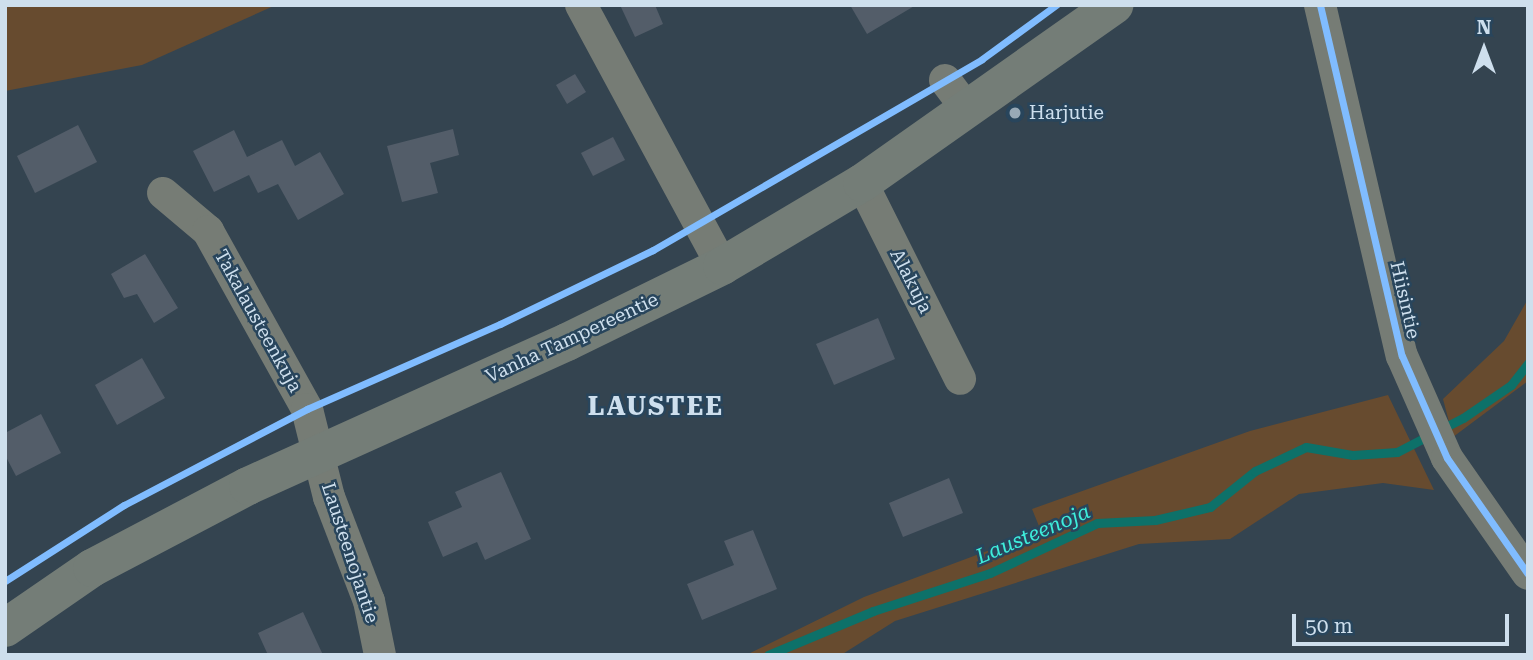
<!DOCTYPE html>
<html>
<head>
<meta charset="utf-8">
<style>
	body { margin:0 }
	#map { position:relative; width:1533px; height:660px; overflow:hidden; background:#344450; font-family:"Roboto Serif",serif }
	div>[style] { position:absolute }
	.green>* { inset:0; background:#674b2f }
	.stream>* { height:9px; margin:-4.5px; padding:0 4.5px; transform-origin:4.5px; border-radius:4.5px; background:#0d7169 }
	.building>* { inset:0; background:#535d69 }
	.minor>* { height:32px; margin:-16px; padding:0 16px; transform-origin:16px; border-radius:16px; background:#767c75 }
	.major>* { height:38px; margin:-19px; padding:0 19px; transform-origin:19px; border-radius:19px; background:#747d77 }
	.cycleway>* { height:7px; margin:-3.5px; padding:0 3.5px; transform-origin:3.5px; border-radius:3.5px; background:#80bcff }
	.dots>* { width:19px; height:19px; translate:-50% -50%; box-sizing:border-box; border:4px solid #28455c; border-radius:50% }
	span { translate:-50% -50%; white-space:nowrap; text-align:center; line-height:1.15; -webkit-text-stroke:5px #28455c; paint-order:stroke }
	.poi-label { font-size:19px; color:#cedfed }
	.left { translate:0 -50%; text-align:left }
	.street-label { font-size:19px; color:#cedfed }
	.water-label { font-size:21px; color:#3eeddb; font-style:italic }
	.district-label { font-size:26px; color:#cedfed; font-weight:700; letter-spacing:2px }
	.frame { position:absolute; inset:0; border:7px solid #cedfed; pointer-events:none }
	.north { position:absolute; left:1449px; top:14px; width:70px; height:70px; -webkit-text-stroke:5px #28455c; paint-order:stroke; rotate:0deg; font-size:19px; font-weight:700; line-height:28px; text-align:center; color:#cedfed }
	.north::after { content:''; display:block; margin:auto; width:24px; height:32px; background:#cedfed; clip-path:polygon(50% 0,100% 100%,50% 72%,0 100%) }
	.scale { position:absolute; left:1292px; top:614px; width:217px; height:32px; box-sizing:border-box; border:4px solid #cedfed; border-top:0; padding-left:9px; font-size:21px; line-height:24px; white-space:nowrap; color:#cedfed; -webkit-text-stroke:5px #28455c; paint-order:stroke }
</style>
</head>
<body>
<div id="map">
	<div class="green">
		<div style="clip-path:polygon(5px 5px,276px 5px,142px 65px,5px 91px)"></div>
		<div style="clip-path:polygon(1528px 299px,1528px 381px,1453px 437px,1443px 399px,1504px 341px)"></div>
		<div style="clip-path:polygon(1388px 395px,1434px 490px,1383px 483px,1299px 494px,1230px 539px,1139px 544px,895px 621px,841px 655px,746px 655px,864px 597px,1041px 531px,1032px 509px,1250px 431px)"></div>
	</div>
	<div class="stream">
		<div style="left:768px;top:655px;width:114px;rotate:-22.7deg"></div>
		<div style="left:873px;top:611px;width:123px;rotate:-18deg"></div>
		<div style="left:990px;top:573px;width:118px;rotate:-25deg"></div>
		<div style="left:1097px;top:523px;width:58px;rotate:-3deg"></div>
		<div style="left:1155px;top:520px;width:57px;rotate:-13.3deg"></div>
		<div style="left:1210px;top:507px;width:58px;rotate:-38.7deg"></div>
		<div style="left:1255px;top:471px;width:56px;rotate:-25.2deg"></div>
		<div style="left:1306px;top:447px;width:48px;rotate:9.7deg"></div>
		<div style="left:1353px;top:455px;width:44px;rotate:-3.9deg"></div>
		<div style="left:1397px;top:452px;width:74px;rotate:-27.3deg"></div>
		<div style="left:1463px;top:418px;width:58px;rotate:-34.5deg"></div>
		<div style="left:1511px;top:385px;width:28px;rotate:-52deg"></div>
	</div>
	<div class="building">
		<div style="clip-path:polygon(620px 5px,655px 5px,663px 24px,635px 37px)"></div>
		<div style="clip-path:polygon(850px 5px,916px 5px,867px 34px)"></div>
		<div style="clip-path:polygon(575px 74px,586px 92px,567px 104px,556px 85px)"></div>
		<div style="clip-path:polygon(78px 125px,97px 162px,35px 193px,17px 156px)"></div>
		<div style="clip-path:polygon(453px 129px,459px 155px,430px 163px,438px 193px,402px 202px,387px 146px)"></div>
		<div style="clip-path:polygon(234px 130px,247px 157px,282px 140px,295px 166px,320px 152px,344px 194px,298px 220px,278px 184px,258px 193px,249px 175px,214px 192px,193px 151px)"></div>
		<div style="clip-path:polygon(613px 137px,625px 160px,593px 176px,581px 153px)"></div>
		<div style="clip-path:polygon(145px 254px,178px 308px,154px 323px,137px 294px,124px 298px,111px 274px)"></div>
		<div style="clip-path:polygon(878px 318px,895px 359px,834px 385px,816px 344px)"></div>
		<div style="clip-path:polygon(142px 358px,165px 398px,117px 425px,95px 385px)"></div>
		<div style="clip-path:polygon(41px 414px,61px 453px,16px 476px,5px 455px,5px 433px)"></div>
		<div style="clip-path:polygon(501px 472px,531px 539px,485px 560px,477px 542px,443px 557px,428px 522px,462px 507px,455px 492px)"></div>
		<div style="clip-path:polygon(949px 478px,963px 513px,903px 537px,889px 503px)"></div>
		<div style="clip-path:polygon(753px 530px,777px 589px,702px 620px,687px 584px,734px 565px,724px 541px)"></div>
		<div style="clip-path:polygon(303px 612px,323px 655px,268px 655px,258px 633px)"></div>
	</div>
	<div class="minor">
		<div style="left:581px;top:5px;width:297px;rotate:61.6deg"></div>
		<div style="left:1320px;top:5px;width:360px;rotate:76.9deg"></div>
		<div style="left:1402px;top:356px;width:111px;rotate:66.2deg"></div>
		<div style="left:1447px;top:458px;width:141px;rotate:55.1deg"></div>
		<div style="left:945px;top:80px;width:38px;rotate:53deg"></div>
		<div style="left:862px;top:183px;width:219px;rotate:63.4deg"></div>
		<div style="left:163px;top:193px;width:59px;rotate:40.2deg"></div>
		<div style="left:208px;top:231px;width:204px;rotate:60.9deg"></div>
		<div style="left:307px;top:409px;width:91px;rotate:76deg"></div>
		<div style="left:329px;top:497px;width:111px;rotate:69deg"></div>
		<div style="left:369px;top:601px;width:55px;rotate:78.5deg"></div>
	</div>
	<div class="major">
		<div style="left:5px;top:628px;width:106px;rotate:-34.6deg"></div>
		<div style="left:92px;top:568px;width:176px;rotate:-27.7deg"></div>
		<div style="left:248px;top:486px;width:350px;rotate:-24.3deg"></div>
		<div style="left:567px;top:342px;width:173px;rotate:-26.1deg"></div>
		<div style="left:722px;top:266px;width:163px;rotate:-30.7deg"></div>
		<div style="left:862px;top:183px;width:309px;rotate:-35.2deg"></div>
	</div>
	<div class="cycleway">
		<div style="left:1320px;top:5px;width:360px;rotate:76.9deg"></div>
		<div style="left:1402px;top:356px;width:111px;rotate:66.2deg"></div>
		<div style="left:1447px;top:458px;width:141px;rotate:55.1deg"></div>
		<div style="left:5px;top:581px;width:141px;rotate:-32.6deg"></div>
		<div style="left:124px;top:505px;width:207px;rotate:-27.7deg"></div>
		<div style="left:307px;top:409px;width:211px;rotate:-23.8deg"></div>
		<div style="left:500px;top:324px;width:170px;rotate:-25.8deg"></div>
		<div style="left:653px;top:250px;width:380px;rotate:-30.1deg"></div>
		<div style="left:982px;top:59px;width:92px;rotate:-36.1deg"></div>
	</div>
	<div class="dots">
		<div style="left:1015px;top:113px;background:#98a9b6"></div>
	</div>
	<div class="poi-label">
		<span class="left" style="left:1029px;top:113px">Harjutie</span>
	</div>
	<div class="street-label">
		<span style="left:911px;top:281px;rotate:63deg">Alakuja</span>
		<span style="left:1405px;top:300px;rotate:77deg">Hiisintie</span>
		<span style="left:258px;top:321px;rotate:61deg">Takalausteenkuja</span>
		<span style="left:572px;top:338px;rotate:-25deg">Vanha Tampereentie</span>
		<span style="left:350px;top:553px;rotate:72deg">Lausteenojantie</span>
	</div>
	<div class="water-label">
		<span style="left:1033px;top:534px;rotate:-23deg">Lausteenoja</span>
	</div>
	<div class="district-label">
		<span style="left:656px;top:407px">LAUSTEE</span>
	</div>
	<div class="frame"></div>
	<div class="north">N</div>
	<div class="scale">50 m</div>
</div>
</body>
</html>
